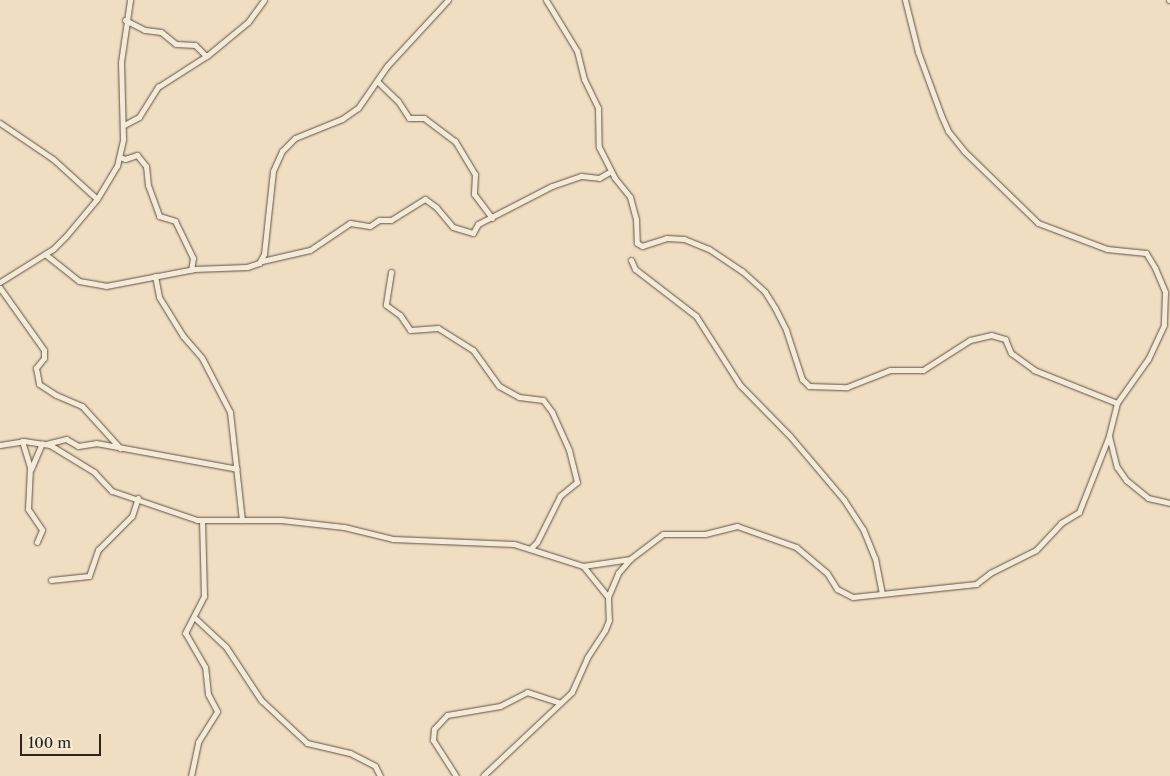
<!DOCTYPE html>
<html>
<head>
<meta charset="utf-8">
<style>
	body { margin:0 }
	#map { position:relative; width:1170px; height:776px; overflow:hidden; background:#f0dec2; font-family:"Libre Caslon Text",serif }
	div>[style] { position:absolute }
	.roads { filter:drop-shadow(0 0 1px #5e5244) drop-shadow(0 0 1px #5e5244) }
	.street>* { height:5px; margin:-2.5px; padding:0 2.5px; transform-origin:2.5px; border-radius:2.5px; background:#f5ead7 }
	span { translate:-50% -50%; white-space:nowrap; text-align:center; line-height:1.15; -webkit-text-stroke:4.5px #f5ead7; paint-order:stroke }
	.scale { position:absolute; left:20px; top:734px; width:81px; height:22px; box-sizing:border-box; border:2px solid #2d241a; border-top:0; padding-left:6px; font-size:15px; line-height:18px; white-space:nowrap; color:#2d241a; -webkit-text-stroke:4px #f5ead7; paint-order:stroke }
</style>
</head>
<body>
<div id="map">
	<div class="roads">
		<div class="street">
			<div style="left:546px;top:0;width:60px;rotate:58.7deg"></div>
			<div style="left:577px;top:51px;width:29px;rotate:76deg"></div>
			<div style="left:584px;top:79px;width:32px;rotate:64deg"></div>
			<div style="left:598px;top:108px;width:39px;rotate:89deg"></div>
			<div style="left:599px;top:147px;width:34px;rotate:63deg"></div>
			<div style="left:614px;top:177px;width:26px;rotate:51deg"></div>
			<div style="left:630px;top:197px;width:23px;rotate:75deg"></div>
			<div style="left:636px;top:219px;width:24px;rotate:88deg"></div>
			<div style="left:637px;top:243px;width:6px;rotate:31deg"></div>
			<div style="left:642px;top:246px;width:25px;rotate:-18deg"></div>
			<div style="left:666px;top:238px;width:18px;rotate:3deg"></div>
			<div style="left:684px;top:239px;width:27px;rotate:22deg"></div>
			<div style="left:709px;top:249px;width:40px;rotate:34deg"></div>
			<div style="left:742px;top:271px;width:31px;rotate:42deg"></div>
			<div style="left:765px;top:292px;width:19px;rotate:58deg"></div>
			<div style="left:775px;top:308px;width:25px;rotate:63deg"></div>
			<div style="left:786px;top:330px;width:52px;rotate:71.9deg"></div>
			<div style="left:802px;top:379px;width:10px;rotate:45deg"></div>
			<div style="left:809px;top:386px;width:38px;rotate:2deg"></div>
			<div style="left:847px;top:387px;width:46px;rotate:-21.6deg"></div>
			<div style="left:890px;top:370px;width:33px"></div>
			<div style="left:923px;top:370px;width:56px;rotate:-32.6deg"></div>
			<div style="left:970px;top:340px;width:22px;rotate:-13deg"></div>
			<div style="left:991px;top:335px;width:15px;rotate:16deg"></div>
			<div style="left:1005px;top:339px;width:15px;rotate:67deg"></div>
			<div style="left:1011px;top:353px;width:29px;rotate:36deg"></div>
			<div style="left:1034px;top:370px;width:89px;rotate:21.7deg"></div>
			<div style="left:905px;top:0;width:54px;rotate:76deg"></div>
			<div style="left:918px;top:52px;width:67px;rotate:69.9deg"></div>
			<div style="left:941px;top:115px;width:17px;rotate:66deg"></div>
			<div style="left:948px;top:131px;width:26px;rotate:51deg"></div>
			<div style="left:964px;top:151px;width:103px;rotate:44.2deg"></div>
			<div style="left:1038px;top:223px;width:74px;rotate:20.6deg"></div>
			<div style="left:1107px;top:249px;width:39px;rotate:6deg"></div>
			<div style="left:1146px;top:253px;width:17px;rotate:59deg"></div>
			<div style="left:1155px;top:268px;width:26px;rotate:67deg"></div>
			<div style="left:1165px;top:292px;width:33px;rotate:92deg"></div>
			<div style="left:1164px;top:325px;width:38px;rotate:115deg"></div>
			<div style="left:1148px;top:359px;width:54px;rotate:125.2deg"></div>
			<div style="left:1117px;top:403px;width:34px;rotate:104deg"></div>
			<div style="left:1109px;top:436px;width:32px;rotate:76deg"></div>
			<div style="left:1117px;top:467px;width:16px;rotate:55deg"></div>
			<div style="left:1126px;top:480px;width:28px;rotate:39deg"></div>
			<div style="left:1148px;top:498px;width:23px;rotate:13deg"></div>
			<div style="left:1169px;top:0;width:1px"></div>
			<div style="left:125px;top:20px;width:22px;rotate:27deg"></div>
			<div style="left:145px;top:30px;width:16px;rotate:7deg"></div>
			<div style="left:161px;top:32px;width:19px;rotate:39deg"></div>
			<div style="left:176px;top:44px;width:19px;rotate:3deg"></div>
			<div style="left:195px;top:45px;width:16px;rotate:45deg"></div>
			<div style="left:377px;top:81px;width:29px;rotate:44deg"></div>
			<div style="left:398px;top:101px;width:20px;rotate:57deg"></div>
			<div style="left:409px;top:118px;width:15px"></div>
			<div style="left:424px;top:118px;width:39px;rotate:37deg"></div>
			<div style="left:455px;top:141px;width:39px;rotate:59deg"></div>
			<div style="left:475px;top:174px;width:20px;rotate:93deg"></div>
			<div style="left:474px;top:194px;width:30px;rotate:53deg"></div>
			<div style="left:0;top:123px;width:64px;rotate:34.2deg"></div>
			<div style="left:53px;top:159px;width:59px;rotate:42.3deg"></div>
			<div style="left:124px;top:125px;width:17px;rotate:-28deg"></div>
			<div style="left:139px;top:117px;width:36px;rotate:-58deg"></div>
			<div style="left:158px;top:87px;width:59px;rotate:-32.6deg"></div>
			<div style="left:208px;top:55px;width:52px;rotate:-39.5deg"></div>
			<div style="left:248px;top:22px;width:27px;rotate:-54deg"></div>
			<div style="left:120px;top:157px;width:5px;rotate:22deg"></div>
			<div style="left:125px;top:159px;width:13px;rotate:-18deg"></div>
			<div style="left:137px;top:155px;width:14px;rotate:51deg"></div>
			<div style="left:146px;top:166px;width:19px;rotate:84deg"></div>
			<div style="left:148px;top:185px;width:33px;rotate:70deg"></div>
			<div style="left:159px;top:216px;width:17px;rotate:17deg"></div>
			<div style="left:175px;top:221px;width:41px;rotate:64.1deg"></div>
			<div style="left:193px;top:258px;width:12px;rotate:99deg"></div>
			<div style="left:45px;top:254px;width:43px;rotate:38.5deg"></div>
			<div style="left:79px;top:281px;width:27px;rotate:10deg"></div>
			<div style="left:106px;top:286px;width:90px;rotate:-10.9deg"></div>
			<div style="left:194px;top:269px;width:53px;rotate:-2.2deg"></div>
			<div style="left:247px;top:267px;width:13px;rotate:-18deg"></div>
			<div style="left:259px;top:263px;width:10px;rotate:-61deg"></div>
			<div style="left:264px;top:254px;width:83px;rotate:-83.8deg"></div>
			<div style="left:273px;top:171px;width:22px;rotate:-66deg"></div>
			<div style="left:282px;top:151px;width:18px;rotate:-45deg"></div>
			<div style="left:295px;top:138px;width:51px;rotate:-22deg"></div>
			<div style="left:342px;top:119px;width:19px;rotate:-35deg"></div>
			<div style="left:358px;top:108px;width:51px;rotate:-55.4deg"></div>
			<div style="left:387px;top:66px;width:90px;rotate:-47.3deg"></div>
			<div style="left:631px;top:260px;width:10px;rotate:66deg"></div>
			<div style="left:635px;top:269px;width:77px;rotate:37.6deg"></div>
			<div style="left:696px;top:316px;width:82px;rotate:57.5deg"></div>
			<div style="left:740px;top:385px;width:71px;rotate:45.6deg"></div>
			<div style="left:790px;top:436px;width:84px;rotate:49.8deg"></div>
			<div style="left:844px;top:500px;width:35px;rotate:57deg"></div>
			<div style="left:863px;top:529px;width:31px;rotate:68deg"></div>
			<div style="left:875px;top:558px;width:36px;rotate:79deg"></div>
			<div style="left:262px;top:261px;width:49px;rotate:-12.9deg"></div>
			<div style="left:310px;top:250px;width:48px;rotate:-34deg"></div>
			<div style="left:350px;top:223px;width:20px;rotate:9deg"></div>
			<div style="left:370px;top:226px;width:11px;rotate:-34deg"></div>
			<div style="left:379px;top:220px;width:12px"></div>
			<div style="left:391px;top:220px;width:40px;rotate:-32deg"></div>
			<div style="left:425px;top:199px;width:14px;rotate:36deg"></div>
			<div style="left:436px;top:207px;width:26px;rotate:50deg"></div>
			<div style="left:453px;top:227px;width:21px;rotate:17deg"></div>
			<div style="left:473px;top:233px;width:10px;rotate:-61deg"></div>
			<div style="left:478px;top:224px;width:83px;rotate:-27.2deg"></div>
			<div style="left:552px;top:186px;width:31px;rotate:-19deg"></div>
			<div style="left:581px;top:176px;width:18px;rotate:6deg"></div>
			<div style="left:599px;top:178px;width:14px;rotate:-30deg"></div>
			<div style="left:391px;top:272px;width:33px;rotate:99deg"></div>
			<div style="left:386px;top:305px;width:17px;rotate:36deg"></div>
			<div style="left:400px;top:315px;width:18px;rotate:56deg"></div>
			<div style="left:410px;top:330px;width:28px;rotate:-4deg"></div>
			<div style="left:438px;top:328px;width:41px;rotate:32.2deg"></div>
			<div style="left:473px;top:350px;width:44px;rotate:54.2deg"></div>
			<div style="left:499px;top:386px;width:23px;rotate:29deg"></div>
			<div style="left:519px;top:397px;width:24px;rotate:7deg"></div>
			<div style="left:543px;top:400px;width:15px;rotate:53deg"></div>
			<div style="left:552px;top:412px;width:42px;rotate:65.9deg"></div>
			<div style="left:569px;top:450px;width:33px;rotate:76deg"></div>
			<div style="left:577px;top:482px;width:22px;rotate:141deg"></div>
			<div style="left:560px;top:496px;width:51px;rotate:116.6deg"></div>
			<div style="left:537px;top:542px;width:10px;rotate:135deg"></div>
			<div style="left:155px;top:276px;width:21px;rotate:79deg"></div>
			<div style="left:159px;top:297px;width:46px;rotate:58.4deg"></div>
			<div style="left:183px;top:336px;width:29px;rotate:49deg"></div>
			<div style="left:202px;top:358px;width:61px;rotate:62.6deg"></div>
			<div style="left:230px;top:412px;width:109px;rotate:83.7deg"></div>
			<div style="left:0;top:282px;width:62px;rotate:-31.9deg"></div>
			<div style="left:53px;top:249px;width:18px;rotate:-45deg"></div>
			<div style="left:66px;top:236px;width:48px;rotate:-50deg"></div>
			<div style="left:97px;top:199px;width:39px;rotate:-59deg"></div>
			<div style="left:117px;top:166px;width:28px;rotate:-77deg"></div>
			<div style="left:123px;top:139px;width:77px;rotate:-91.5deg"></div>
			<div style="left:121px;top:62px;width:63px;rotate:-81.7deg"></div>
			<div style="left:0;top:288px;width:76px;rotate:54.6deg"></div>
			<div style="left:44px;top:350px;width:8px;rotate:90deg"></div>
			<div style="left:44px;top:358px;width:13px;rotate:129deg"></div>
			<div style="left:36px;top:368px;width:16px;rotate:79deg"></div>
			<div style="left:39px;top:384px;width:20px;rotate:33deg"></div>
			<div style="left:56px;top:395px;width:28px;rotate:23deg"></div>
			<div style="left:82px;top:406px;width:57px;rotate:47.9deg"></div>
			<div style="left:22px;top:441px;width:28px;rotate:73deg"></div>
			<div style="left:30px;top:468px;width:41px;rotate:92.8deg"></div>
			<div style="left:28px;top:509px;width:25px;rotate:56deg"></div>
			<div style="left:42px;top:530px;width:13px;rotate:113deg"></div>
			<div style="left:46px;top:444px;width:21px;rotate:-14deg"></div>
			<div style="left:66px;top:439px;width:14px;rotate:30deg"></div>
			<div style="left:78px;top:446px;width:18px;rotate:-9deg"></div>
			<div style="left:96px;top:443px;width:143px;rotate:10.4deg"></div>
			<div style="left:0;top:445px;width:24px;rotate:-9deg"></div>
			<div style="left:24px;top:441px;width:26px;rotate:9deg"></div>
			<div style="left:50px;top:445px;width:52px;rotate:31.5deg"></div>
			<div style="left:94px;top:472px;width:26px;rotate:47deg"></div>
			<div style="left:112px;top:491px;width:90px;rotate:18.8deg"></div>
			<div style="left:197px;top:520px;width:84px"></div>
			<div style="left:281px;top:520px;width:63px;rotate:6.3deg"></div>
			<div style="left:344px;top:527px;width:50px;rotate:13.8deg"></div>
			<div style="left:393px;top:539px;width:121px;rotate:2.4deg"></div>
			<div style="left:514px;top:544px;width:72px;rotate:17.7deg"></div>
			<div style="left:583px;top:566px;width:40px;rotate:51deg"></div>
			<div style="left:608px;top:597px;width:23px;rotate:88deg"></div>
			<div style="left:609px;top:620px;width:11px;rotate:112deg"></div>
			<div style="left:605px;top:630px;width:33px;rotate:123deg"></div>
			<div style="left:587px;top:658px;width:37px;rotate:114deg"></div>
			<div style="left:572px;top:692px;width:122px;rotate:136.7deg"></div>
			<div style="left:31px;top:469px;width:28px;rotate:-67deg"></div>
			<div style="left:583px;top:566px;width:48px;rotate:-8.5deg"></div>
			<div style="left:630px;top:559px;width:41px;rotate:-37.1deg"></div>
			<div style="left:663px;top:534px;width:42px"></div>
			<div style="left:705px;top:534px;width:33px;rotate:-14deg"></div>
			<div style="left:737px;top:526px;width:63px;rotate:19.6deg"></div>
			<div style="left:796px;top:547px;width:40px;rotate:40deg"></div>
			<div style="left:827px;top:573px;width:19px;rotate:58deg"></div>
			<div style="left:837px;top:589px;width:18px;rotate:27deg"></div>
			<div style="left:853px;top:597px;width:124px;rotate:-6deg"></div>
			<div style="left:976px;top:584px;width:18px;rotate:-38deg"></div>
			<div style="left:990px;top:573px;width:51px;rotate:-26.6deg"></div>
			<div style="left:1036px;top:550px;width:37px;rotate:-47deg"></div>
			<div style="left:1061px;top:523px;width:21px;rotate:-31deg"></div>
			<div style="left:1079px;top:512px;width:82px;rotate:-68.5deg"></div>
			<div style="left:51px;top:580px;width:38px;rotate:-6deg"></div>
			<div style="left:89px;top:576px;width:28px;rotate:-71deg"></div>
			<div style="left:98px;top:550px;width:48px;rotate:-45deg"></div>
			<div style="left:132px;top:516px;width:19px;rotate:-72deg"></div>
			<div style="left:608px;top:597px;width:26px;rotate:-67deg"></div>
			<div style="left:618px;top:573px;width:18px;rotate:-49deg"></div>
			<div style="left:195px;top:618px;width:42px;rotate:43.1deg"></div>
			<div style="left:226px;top:647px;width:64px;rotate:56.6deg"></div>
			<div style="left:261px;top:700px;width:63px;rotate:43.1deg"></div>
			<div style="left:307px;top:743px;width:44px;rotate:13.1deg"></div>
			<div style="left:350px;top:753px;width:28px;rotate:27deg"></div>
			<div style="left:375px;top:766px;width:11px;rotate:63deg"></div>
			<div style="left:191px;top:776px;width:35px;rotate:-78deg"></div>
			<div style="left:198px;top:742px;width:36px;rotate:-58deg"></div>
			<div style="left:217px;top:711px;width:19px;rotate:-118deg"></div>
			<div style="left:208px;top:694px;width:27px;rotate:-96deg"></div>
			<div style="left:205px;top:667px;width:39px;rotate:-120deg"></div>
			<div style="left:185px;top:633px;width:42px;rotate:-62.8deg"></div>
			<div style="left:204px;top:596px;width:75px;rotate:-91.5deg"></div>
			<div style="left:456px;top:776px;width:43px;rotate:-122.6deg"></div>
			<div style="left:433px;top:740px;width:11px;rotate:-85deg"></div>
			<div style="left:434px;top:729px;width:19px;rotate:-47deg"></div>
			<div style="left:447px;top:715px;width:54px;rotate:-9.6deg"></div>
			<div style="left:500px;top:706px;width:30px;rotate:-27deg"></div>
			<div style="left:527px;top:692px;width:35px;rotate:18deg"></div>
		</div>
	</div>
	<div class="scale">100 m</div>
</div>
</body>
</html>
